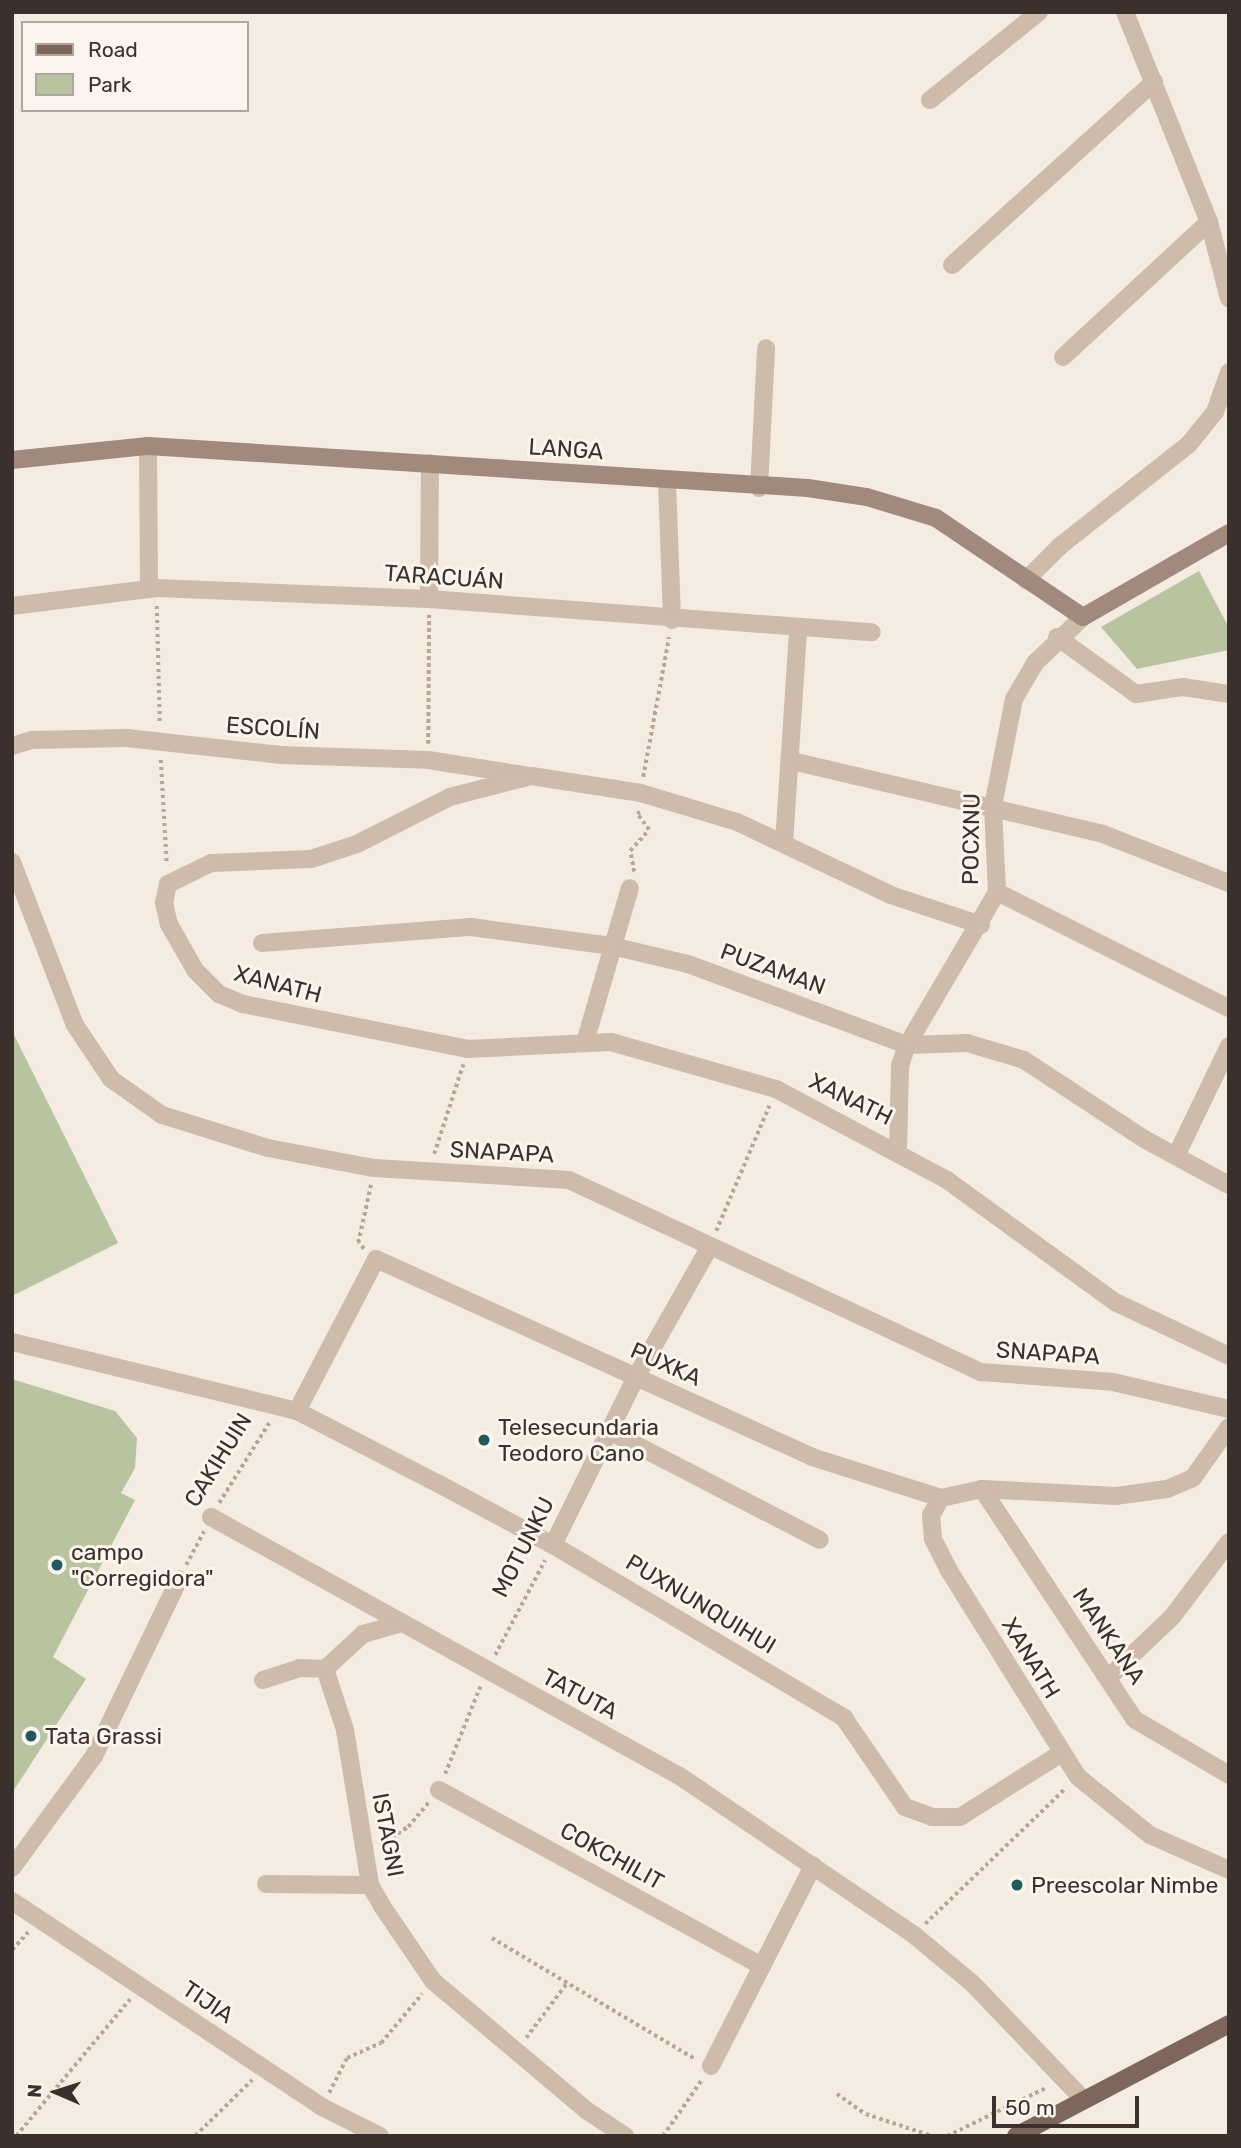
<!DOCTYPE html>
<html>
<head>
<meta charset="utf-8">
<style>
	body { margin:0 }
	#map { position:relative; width:1241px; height:2148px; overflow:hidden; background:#f4ebe1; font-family:Rubik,sans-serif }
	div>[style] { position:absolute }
	.green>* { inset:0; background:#b8c4a0 }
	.path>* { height:3.5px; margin-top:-1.75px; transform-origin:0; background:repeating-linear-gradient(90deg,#b9a596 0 3.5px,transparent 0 7px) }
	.street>* { height:18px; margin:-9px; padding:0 9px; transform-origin:9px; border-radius:9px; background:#cdbbac }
	.secondary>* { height:18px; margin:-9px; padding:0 9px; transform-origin:9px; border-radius:9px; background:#a18a7d }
	.primary>* { height:18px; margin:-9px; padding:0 9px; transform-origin:9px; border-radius:9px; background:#7d675c }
	.dots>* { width:19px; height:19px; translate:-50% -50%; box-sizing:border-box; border:4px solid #fbf5ee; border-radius:50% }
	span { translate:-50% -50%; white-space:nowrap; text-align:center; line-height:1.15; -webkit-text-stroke:6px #fbf5ee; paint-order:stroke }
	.street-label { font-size:23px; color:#3b302b }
	.poi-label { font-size:23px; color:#3b302b }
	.left { translate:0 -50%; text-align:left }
	.frame { position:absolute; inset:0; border:14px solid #3b302b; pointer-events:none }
	.legend { position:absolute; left:21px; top:21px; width:228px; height:91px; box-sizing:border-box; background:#fbf5ee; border:2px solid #aea6a0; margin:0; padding:9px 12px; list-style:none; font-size:21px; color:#3b302b }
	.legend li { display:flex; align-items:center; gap:14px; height:35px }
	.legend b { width:35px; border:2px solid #aea6a0 }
	.north { position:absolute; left:21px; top:2057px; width:70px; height:70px; -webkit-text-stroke:5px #fbf5ee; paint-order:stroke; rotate:273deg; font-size:19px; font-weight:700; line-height:28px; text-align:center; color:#3b302b }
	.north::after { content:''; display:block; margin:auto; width:24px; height:32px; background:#3b302b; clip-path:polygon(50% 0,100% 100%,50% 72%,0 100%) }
	.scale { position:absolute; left:992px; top:2096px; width:147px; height:32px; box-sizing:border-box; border:4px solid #3b302b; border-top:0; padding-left:9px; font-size:21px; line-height:24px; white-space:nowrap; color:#3b302b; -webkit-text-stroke:5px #fbf5ee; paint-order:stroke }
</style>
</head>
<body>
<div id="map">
	<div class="green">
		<div style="clip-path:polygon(1199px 571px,1229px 628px,1229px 650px,1137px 669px,1101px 627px)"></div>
		<div style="clip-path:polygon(12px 1031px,118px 1243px,12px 1296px)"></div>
		<div style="clip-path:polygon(12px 1379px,115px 1411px,137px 1438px,135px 1468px,121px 1493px,135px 1500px,53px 1657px,86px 1679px,12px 1793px)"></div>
	</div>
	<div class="path">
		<div style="left:157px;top:606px;width:118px;rotate:88.5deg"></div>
		<div style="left:428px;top:744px;width:129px;rotate:-89.6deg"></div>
		<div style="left:161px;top:760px;width:104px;rotate:86.7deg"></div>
		<div style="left:643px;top:777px;width:142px;rotate:-79.5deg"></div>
		<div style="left:634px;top:872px;width:21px;rotate:-101deg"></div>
		<div style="left:630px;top:851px;width:28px;rotate:-48deg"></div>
		<div style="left:649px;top:830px;width:20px;rotate:-127deg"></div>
		<div style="left:637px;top:814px;width:5px;rotate:-37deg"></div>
		<div style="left:434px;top:1154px;width:94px;rotate:-72deg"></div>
		<div style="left:716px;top:1231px;width:136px;rotate:-67deg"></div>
		<div style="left:364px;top:1249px;width:8px;rotate:-135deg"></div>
		<div style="left:358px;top:1243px;width:60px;rotate:-77.6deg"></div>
		<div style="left:219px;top:1503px;width:94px;rotate:-58deg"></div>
		<div style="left:186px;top:1565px;width:38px;rotate:-62deg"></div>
		<div style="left:495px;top:1655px;width:107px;rotate:-62.2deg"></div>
		<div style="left:445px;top:1774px;width:94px;rotate:-68.1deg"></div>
		<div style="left:380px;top:1845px;width:33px;rotate:-33deg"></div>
		<div style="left:408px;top:1827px;width:33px;rotate:-50deg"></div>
		<div style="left:925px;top:1924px;width:196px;rotate:-44deg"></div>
		<div style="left:492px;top:1938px;width:236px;rotate:30.8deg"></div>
		<div style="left:12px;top:1950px;width:24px;rotate:-48deg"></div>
		<div style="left:526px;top:2038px;width:69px;rotate:-53.3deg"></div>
		<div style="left:329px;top:2093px;width:39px;rotate:-63deg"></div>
		<div style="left:347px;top:2058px;width:37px;rotate:-24deg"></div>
		<div style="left:381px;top:2043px;width:64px;rotate:-50.1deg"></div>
		<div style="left:837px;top:2094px;width:35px;rotate:35deg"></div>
		<div style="left:866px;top:2114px;width:70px;rotate:18.4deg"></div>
		<div style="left:16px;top:2136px;width:178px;rotate:-50.2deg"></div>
		<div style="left:195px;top:2136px;width:80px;rotate:-44.5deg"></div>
		<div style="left:663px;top:2136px;width:67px;rotate:-55.4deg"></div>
		<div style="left:947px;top:2136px;width:110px;rotate:-25.9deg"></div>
	</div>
	<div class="street">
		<div style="left:1125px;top:12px;width:226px;rotate:68.2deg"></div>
		<div style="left:1209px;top:222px;width:79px;rotate:75.3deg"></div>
		<div style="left:930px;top:100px;width:140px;rotate:-38.9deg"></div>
		<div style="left:952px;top:265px;width:273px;rotate:-42.2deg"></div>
		<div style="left:1063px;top:357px;width:199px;rotate:-42.8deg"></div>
		<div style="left:148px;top:446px;width:143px;rotate:89.6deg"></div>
		<div style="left:667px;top:482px;width:138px;rotate:87.9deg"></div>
		<div style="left:759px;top:488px;width:140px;rotate:-87.1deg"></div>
		<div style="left:1026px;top:580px;width:48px;rotate:-45deg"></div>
		<div style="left:1060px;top:546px;width:164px;rotate:-38.3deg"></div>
		<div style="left:1189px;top:444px;width:41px;rotate:-50.9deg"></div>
		<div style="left:1215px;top:412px;width:42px;rotate:-70.7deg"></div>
		<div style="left:429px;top:599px;width:136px;rotate:-89.6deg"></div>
		<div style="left:12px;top:606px;width:146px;rotate:-7.1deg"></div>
		<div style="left:157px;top:588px;width:272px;rotate:2.3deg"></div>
		<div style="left:429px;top:599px;width:444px;rotate:4.3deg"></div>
		<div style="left:1057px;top:637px;width:97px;rotate:35.8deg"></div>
		<div style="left:1136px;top:694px;width:48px;rotate:-8.5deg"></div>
		<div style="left:1183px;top:687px;width:47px;rotate:8.7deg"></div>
		<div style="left:12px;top:746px;width:21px;rotate:-17deg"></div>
		<div style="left:32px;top:740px;width:95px;rotate:-1.2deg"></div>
		<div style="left:127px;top:738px;width:155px;rotate:6.3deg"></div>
		<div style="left:281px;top:755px;width:147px;rotate:1.9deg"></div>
		<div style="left:428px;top:760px;width:97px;rotate:8.9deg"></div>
		<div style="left:792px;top:761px;width:319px;rotate:13.2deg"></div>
		<div style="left:1103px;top:834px;width:135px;rotate:21.3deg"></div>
		<div style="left:784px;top:843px;width:213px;rotate:-86.2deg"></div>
		<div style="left:12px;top:862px;width:175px;rotate:68.9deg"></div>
		<div style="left:75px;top:1025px;width:65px;rotate:56.3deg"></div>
		<div style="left:111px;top:1079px;width:62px;rotate:35.2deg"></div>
		<div style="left:162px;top:1115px;width:111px;rotate:17.3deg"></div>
		<div style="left:268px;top:1148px;width:108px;rotate:10.7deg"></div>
		<div style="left:374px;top:1168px;width:195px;rotate:3.5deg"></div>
		<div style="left:569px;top:1180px;width:455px;rotate:25deg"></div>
		<div style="left:981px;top:1372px;width:132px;rotate:4.3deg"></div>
		<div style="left:1113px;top:1382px;width:119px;rotate:13.1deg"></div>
		<div style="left:997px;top:892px;width:259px;rotate:26.6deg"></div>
		<div style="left:981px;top:925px;width:95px;rotate:-161.6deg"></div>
		<div style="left:891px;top:895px;width:170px;rotate:-154.6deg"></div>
		<div style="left:737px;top:822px;width:100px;rotate:-163.2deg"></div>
		<div style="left:641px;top:793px;width:111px;rotate:-171.2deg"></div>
		<div style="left:531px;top:776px;width:84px;rotate:165.5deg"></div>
		<div style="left:450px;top:797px;width:104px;rotate:153.2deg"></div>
		<div style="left:357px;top:844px;width:48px;rotate:161.9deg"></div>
		<div style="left:311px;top:859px;width:100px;rotate:177.7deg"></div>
		<div style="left:211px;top:863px;width:48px;rotate:154deg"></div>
		<div style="left:168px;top:884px;width:19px;rotate:102deg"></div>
		<div style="left:164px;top:903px;width:22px;rotate:77deg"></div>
		<div style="left:169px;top:924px;width:53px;rotate:60.5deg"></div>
		<div style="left:195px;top:970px;width:34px;rotate:45deg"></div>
		<div style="left:219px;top:994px;width:26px;rotate:23deg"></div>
		<div style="left:243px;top:1004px;width:229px;rotate:11.3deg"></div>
		<div style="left:468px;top:1049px;width:143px;rotate:-2.8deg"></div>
		<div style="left:611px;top:1042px;width:172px;rotate:15.9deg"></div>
		<div style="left:776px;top:1089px;width:194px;rotate:28deg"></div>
		<div style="left:947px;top:1180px;width:208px;rotate:36deg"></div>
		<div style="left:1115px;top:1302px;width:126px;rotate:25.3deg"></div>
		<div style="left:262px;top:943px;width:210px;rotate:-4.4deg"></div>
		<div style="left:471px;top:927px;width:142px;rotate:7.7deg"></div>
		<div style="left:612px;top:946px;width:78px;rotate:13.3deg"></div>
		<div style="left:688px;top:964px;width:233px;rotate:20.3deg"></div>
		<div style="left:907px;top:1045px;width:60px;rotate:-1.9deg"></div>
		<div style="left:967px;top:1043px;width:59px;rotate:16.6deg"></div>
		<div style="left:1024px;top:1060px;width:146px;rotate:33.3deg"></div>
		<div style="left:1146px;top:1140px;width:94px;rotate:28.5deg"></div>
		<div style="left:586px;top:1039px;width:157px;rotate:-73.8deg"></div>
		<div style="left:898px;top:1150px;width:84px;rotate:-88.6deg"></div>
		<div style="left:900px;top:1066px;width:22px;rotate:-72deg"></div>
		<div style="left:907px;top:1045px;width:178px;rotate:-59.5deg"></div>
		<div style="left:997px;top:892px;width:86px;rotate:-92.7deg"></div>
		<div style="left:993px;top:806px;width:109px;rotate:-78.9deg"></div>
		<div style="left:1014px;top:699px;width:42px;rotate:-59.7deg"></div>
		<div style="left:1035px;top:663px;width:66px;rotate:-43.8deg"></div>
		<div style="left:1176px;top:1156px;width:122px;rotate:-64.3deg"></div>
		<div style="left:12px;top:1342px;width:293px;rotate:13.6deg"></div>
		<div style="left:297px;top:1411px;width:160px;rotate:27.2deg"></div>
		<div style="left:439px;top:1484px;width:129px;rotate:28.2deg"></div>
		<div style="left:553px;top:1545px;width:339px;rotate:30.7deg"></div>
		<div style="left:844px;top:1718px;width:108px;rotate:55.6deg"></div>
		<div style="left:905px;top:1807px;width:29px;rotate:20deg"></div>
		<div style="left:932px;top:1817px;width:28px"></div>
		<div style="left:960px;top:1817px;width:118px;rotate:-32.2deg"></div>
		<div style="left:297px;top:1411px;width:171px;rotate:-62.5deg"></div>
		<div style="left:376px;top:1259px;width:479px;rotate:24.4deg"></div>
		<div style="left:812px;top:1457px;width:135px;rotate:17.6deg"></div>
		<div style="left:1229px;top:1427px;width:62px;rotate:125.2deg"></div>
		<div style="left:1193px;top:1478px;width:28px;rotate:157deg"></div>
		<div style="left:1167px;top:1489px;width:51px;rotate:172.2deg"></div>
		<div style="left:1116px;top:1496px;width:134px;rotate:-177deg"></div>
		<div style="left:982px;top:1489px;width:42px;rotate:167.6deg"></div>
		<div style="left:941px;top:1498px;width:20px;rotate:120deg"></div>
		<div style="left:931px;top:1515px;width:24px;rotate:85deg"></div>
		<div style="left:933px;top:1539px;width:34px;rotate:63deg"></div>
		<div style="left:948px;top:1569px;width:245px;rotate:58deg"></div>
		<div style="left:1078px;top:1777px;width:92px;rotate:38.9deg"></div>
		<div style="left:1150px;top:1835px;width:86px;rotate:23.9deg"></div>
		<div style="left:609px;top:1431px;width:237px;rotate:27.3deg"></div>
		<div style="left:982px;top:1489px;width:276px;rotate:56.5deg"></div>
		<div style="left:1134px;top:1719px;width:110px;rotate:30.5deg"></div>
		<div style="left:211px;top:1517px;width:537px;rotate:28.95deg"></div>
		<div style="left:681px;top:1777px;width:282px;rotate:34.1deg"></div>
		<div style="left:914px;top:1935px;width:77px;rotate:39.7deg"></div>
		<div style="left:973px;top:1984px;width:159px;rotate:46.3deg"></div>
		<div style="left:553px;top:1545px;width:187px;rotate:-63.7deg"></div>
		<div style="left:636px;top:1377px;width:150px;rotate:-60.5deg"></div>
		<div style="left:325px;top:1669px;width:64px;rotate:71.8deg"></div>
		<div style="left:345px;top:1730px;width:157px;rotate:80.8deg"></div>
		<div style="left:370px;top:1885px;width:24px;rotate:60deg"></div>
		<div style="left:382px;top:1906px;width:91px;rotate:55.8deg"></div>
		<div style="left:433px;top:1981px;width:200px;rotate:40.1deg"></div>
		<div style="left:586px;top:2110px;width:47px;rotate:33.7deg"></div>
		<div style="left:325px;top:1669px;width:52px;rotate:-42.6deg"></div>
		<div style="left:363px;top:1634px;width:41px;rotate:-15.8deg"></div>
		<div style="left:1108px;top:1678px;width:88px;rotate:-43.6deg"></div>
		<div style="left:1172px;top:1617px;width:94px;rotate:-52.8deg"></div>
		<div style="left:263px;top:1680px;width:39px;rotate:-18deg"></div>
		<div style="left:300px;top:1668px;width:25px;rotate:2deg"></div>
		<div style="left:439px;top:1790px;width:368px;rotate:28.6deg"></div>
		<div style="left:12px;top:1868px;width:139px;rotate:-53.8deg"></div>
		<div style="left:94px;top:1756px;width:196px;rotate:-64.3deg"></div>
		<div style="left:266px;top:1884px;width:104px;rotate:0.6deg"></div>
		<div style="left:12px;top:1901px;width:372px;rotate:33.6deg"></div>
		<div style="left:322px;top:2107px;width:65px;rotate:26.6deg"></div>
		<div style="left:711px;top:2066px;width:225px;rotate:-63deg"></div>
	</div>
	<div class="secondary">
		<div style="left:12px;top:460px;width:137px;rotate:-5.9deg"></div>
		<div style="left:148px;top:446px;width:661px;rotate:3.64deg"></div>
		<div style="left:808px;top:488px;width:60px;rotate:8.7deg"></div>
		<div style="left:867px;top:497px;width:72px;rotate:16.9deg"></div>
		<div style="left:936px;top:518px;width:177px;rotate:34deg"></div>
		<div style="left:1083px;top:617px;width:168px;rotate:-29.9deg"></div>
	</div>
	<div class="primary">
		<div style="left:1016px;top:2136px;width:241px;rotate:-27.7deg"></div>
	</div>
	<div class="dots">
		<div style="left:484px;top:1440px;background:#1f5a5e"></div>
		<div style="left:57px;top:1565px;background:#1f5a5e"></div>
		<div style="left:31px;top:1736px;background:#1f5a5e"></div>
		<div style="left:1017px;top:1885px;background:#1f5a5e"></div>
	</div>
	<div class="street-label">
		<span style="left:566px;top:449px;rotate:4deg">LANGA</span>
		<span style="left:444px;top:577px;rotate:4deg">TARACUÁN</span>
		<span style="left:273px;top:728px;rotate:4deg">ESCOLÍN</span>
		<span style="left:971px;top:839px;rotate:-89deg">POCXNU</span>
		<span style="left:773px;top:969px;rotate:20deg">PUZAMAN</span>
		<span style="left:278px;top:984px;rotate:15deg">XANATH</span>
		<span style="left:851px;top:1099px;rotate:26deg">XANATH</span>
		<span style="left:502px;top:1152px;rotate:3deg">SNAPAPA</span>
		<span style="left:1048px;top:1353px;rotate:4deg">SNAPAPA</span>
		<span style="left:666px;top:1364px;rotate:24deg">PUXKA</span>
		<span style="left:218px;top:1460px;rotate:-58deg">CAKIHUIN</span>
		<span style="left:523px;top:1547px;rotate:-63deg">MOTUNKU</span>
		<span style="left:701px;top:1604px;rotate:31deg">PUXNUNQUIHUI</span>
		<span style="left:1109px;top:1636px;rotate:56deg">MANKANA</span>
		<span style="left:1031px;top:1658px;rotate:59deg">XANATH</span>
		<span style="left:580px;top:1694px;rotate:28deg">TATUTA</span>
		<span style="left:388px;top:1835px;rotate:79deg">ISTAGNI</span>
		<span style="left:612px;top:1856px;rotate:29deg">COKCHILIT</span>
		<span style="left:208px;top:2002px;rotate:34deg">TIJIA</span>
	</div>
	<div class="poi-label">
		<span class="left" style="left:498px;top:1440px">Telesecundaria<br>Teodoro Cano</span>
		<span class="left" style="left:71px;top:1565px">campo<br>"Corregidora"</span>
		<span class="left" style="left:45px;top:1736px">Tata Grassi</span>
		<span class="left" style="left:1031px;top:1885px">Preescolar Nimbe</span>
	</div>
	<div class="frame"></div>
	<ul class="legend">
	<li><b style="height:9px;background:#7d675c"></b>Road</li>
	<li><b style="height:19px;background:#b8c4a0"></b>Park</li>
	</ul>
	<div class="north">N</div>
	<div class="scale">50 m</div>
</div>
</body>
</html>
